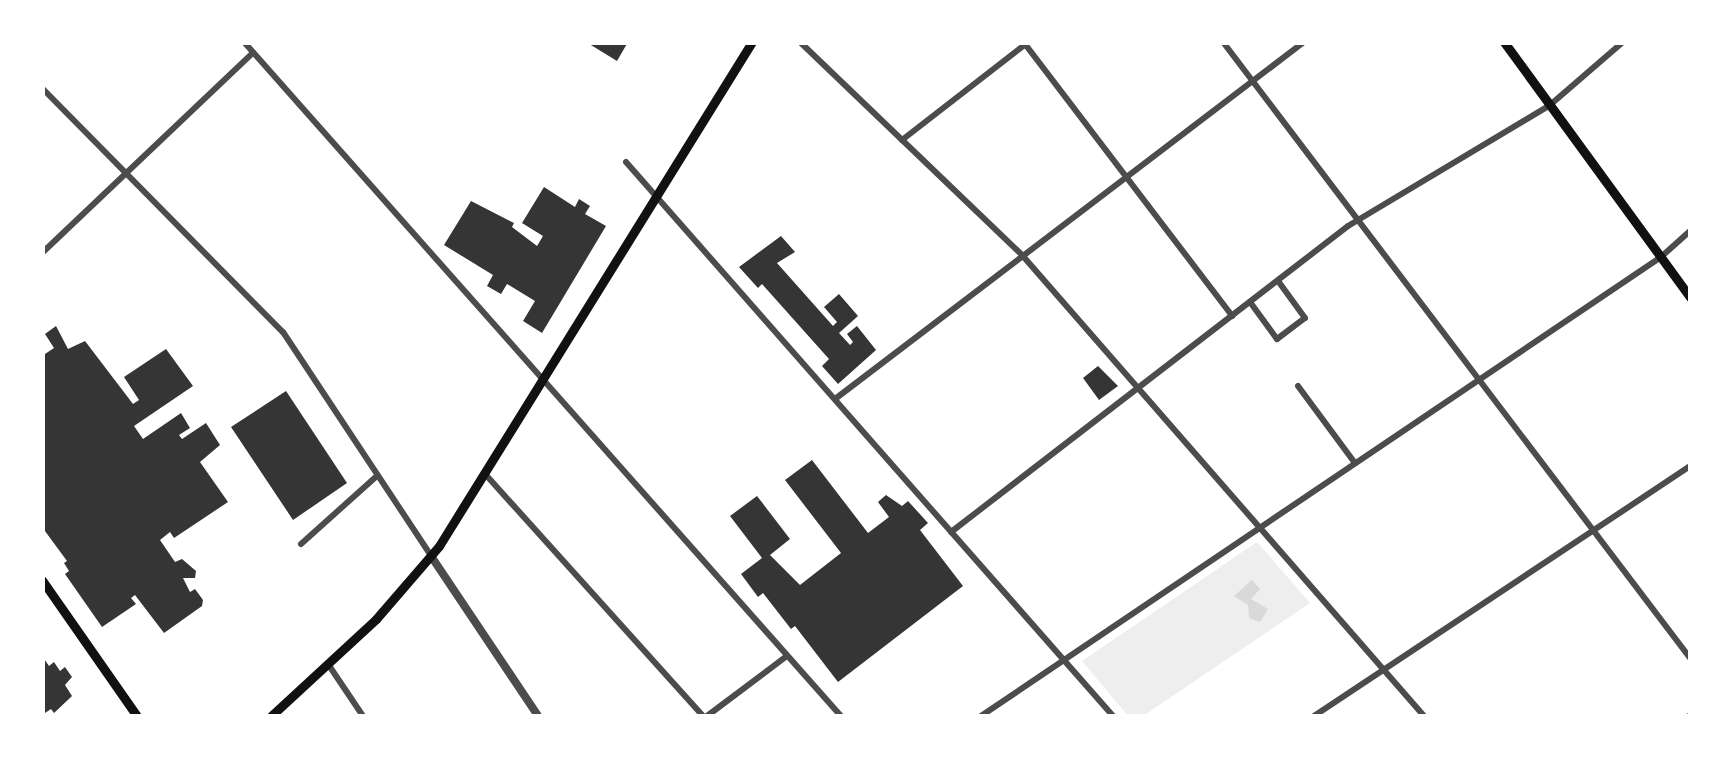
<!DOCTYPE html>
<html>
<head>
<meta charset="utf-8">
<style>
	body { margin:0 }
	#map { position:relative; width:1733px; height:759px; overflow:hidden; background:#fff; font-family:Lora,serif }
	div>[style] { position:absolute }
	.green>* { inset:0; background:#eee }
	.water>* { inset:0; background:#d9d9d9 }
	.building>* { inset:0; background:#353535 }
	.minor>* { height:6px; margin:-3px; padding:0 3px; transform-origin:3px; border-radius:3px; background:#4c4c4c }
	.tertiary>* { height:8px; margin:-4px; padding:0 4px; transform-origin:4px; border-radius:4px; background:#4c4c4c }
	.secondary>* { height:9px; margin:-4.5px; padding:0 4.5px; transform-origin:4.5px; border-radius:4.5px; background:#111 }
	span { translate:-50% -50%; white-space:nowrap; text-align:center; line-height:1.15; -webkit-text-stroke:9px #fff; paint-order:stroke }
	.frame { position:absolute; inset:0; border:45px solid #fff; pointer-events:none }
</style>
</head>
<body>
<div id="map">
	<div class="green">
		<div style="clip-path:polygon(1257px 542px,1310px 603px,1143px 716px,1128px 716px,1082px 661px)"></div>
	</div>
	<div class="water">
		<div style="clip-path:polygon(1252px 580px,1260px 589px,1251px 599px,1268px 609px,1260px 622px,1249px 618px,1248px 605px,1234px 596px)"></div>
	</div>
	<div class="building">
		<div style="clip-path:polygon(586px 42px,628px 42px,617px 61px)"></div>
		<div style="clip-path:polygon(544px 187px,575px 207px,579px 199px,590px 206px,585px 214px,606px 226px,542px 333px,523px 321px,535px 301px,507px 284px,501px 294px,487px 286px,493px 275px,444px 245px,471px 201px,514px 223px,512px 227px,537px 246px,543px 236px,522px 223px)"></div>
		<div style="clip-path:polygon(781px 236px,795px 252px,777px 263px,833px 326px,837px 322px,824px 307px,839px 294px,858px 316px,839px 333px,850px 345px,853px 342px,847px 334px,857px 326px,876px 350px,838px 384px,822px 366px,829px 359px,762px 284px,758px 288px,739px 267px)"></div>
		<div style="clip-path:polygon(56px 326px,68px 349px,85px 341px,133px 404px,139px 400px,124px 377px,166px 349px,193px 386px,134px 426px,143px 439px,181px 413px,190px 428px,179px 435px,182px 439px,206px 423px,220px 445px,200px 462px,228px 502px,174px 538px,170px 532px,160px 540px,175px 562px,182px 559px,196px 571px,195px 578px,183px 578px,190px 592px,195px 589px,203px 600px,202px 606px,164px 633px,135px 595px,131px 598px,136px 604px,102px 627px,65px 574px,69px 571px,64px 563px,67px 561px,42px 527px,42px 356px,54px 348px,45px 334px)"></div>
		<div style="clip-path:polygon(1098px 366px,1118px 386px,1099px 400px,1083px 378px)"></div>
		<div style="clip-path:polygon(286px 391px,347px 483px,293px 520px,231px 427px)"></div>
		<div style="clip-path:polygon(812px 460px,868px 533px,889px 517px,878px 502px,886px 495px,902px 506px,908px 501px,928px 523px,920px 530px,963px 586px,838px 682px,795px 626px,791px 629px,763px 593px,758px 597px,741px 574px,762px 558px,730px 516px,757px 496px,790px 539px,770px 555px,800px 585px,841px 553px,785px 480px)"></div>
		<div style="clip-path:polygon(42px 656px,49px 666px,54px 662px,60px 671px,65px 667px,72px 677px,65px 685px,72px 696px,54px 713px,51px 709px,42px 715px)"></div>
	</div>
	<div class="minor">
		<div style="left:244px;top:42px;width:900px;rotate:48.47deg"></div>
		<div style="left:800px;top:42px;width:308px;rotate:43.8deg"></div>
		<div style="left:1022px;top:255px;width:612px;rotate:48.91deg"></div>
		<div style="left:1223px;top:42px;width:773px;rotate:52.83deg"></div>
		<div style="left:1025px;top:44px;width:342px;rotate:52.7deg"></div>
		<div style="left:42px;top:88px;width:343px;rotate:45.4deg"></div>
		<div style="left:283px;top:332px;width:268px;rotate:56.5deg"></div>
		<div style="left:902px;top:140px;width:158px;rotate:-37.8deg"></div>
		<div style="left:626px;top:162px;width:738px;rotate:48.68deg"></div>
		<div style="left:42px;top:253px;width:291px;rotate:-43.5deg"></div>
		<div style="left:1250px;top:302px;width:46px;rotate:53.9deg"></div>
		<div style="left:1277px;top:339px;width:35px;rotate:-37deg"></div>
		<div style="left:1305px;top:318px;width:46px;rotate:-126.1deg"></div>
		<div style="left:1298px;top:386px;width:96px;rotate:53.5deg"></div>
		<div style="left:835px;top:399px;width:589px;rotate:-37.28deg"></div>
		<div style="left:486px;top:475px;width:324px;rotate:48deg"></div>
		<div style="left:951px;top:532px;width:501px;rotate:-37.62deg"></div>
		<div style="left:1348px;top:226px;width:235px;rotate:-30.9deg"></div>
		<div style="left:1550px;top:105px;width:96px;rotate:-40.8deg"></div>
		<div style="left:301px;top:544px;width:103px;rotate:-41.9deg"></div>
		<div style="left:328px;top:664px;width:63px;rotate:56.1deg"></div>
		<div style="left:707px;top:716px;width:100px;rotate:-36.9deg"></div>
		<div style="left:981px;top:716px;width:820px;rotate:-34.02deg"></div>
		<div style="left:1661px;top:257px;width:39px;rotate:-42deg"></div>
		<div style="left:1314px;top:716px;width:452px;rotate:-33.6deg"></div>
		<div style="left:1689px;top:716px;width:1px"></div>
	</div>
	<div class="tertiary">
		<div style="left:431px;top:556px;width:192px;rotate:56.2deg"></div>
	</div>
	<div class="secondary">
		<div style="left:1504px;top:42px;width:316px;rotate:53.9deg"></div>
		<div style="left:42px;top:580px;width:166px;rotate:55.1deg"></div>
		<div style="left:271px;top:716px;width:143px;rotate:-42.7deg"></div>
		<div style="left:376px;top:619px;width:96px;rotate:-49.2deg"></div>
		<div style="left:439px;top:546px;width:593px;rotate:-58.16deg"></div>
	</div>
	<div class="frame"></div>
</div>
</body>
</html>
